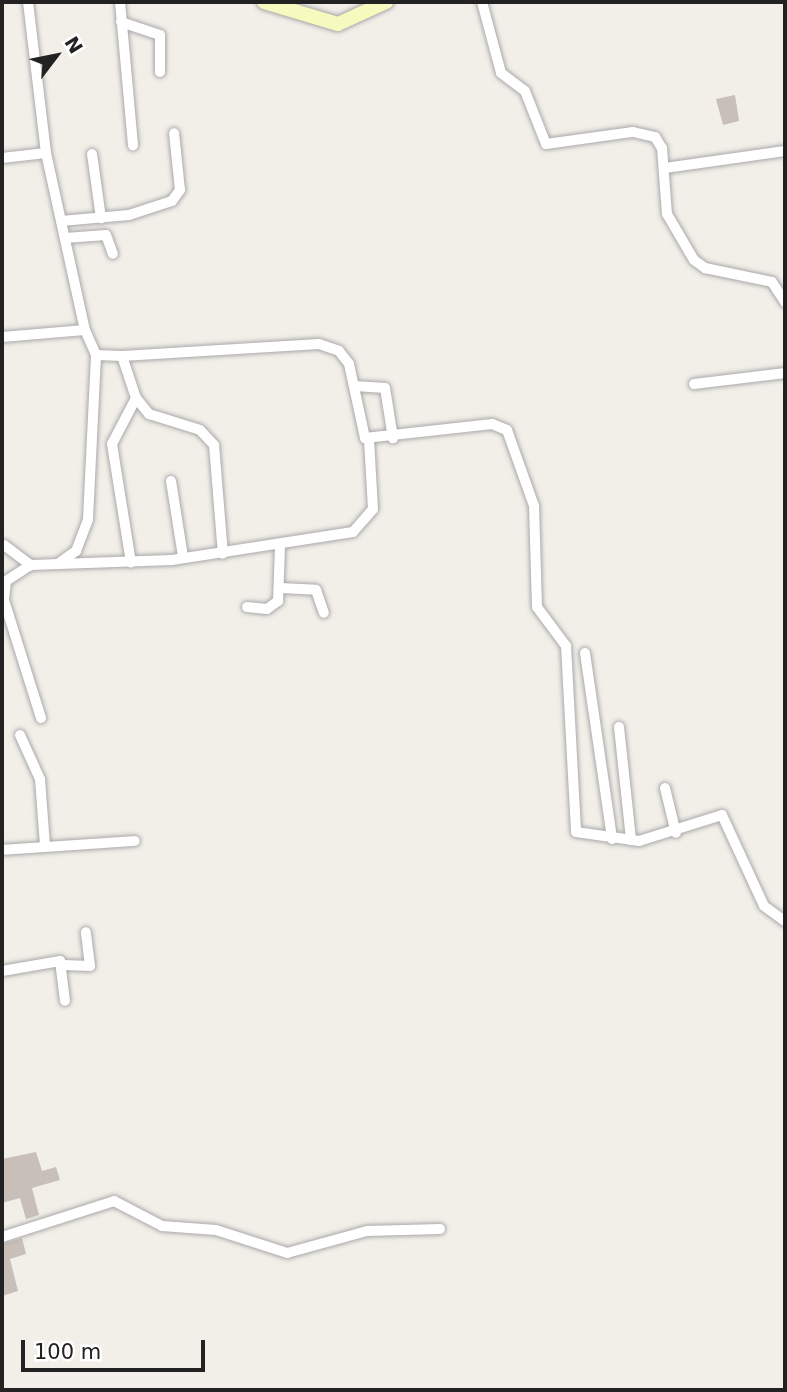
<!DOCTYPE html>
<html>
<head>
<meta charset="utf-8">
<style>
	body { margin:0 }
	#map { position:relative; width:787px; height:1392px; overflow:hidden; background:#f2efe9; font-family:"DejaVu Sans",sans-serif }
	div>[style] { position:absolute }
	.building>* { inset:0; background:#c7bfb8 }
	.roads { filter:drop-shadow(0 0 2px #a9a9a9) drop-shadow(0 0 2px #a9a9a9) }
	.street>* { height:10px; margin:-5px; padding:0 5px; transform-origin:5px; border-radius:5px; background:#fff }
	.secondary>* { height:14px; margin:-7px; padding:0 7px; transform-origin:7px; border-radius:7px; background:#f7fabf }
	span { translate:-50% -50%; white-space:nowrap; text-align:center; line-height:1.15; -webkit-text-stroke:5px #fff; paint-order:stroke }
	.frame { position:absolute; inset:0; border:4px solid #222; pointer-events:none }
	.north { position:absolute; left:21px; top:21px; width:70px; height:70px; -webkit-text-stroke:5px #fff; paint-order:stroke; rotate:58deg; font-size:19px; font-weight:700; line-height:28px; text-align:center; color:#222 }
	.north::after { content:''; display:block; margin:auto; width:24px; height:32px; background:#222; clip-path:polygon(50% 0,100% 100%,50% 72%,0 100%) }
	.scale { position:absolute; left:21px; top:1340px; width:184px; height:32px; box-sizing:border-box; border:4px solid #222; border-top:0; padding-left:9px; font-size:21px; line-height:24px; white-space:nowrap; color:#222; -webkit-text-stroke:5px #fff; paint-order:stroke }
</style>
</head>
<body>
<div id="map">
	<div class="building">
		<div style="clip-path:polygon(735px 95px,739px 121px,723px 125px,716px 99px)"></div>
		<div style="clip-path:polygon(36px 1152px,42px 1171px,56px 1167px,60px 1180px,32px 1188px,39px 1215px,26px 1219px,20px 1198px,2px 1203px,2px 1159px)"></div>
		<div style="clip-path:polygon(22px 1238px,26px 1254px,10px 1259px,18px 1291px,2px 1296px,2px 1244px)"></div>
	</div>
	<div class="roads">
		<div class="street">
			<div style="left:28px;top:2px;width:152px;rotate:83.2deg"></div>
			<div style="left:46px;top:153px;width:181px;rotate:77.6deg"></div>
			<div style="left:85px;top:330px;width:27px;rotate:66deg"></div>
			<div style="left:96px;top:355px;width:26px;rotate:2deg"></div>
			<div style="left:122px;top:356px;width:44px;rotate:71.6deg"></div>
			<div style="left:136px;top:398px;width:52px;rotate:117.6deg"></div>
			<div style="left:112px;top:444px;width:120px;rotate:80.9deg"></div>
			<div style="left:120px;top:2px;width:144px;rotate:84.8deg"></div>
			<div style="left:482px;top:2px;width:73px;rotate:75deg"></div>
			<div style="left:501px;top:73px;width:30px;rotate:37deg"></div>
			<div style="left:525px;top:91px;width:57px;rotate:68.4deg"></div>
			<div style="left:546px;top:144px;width:88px;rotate:-7.9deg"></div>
			<div style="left:633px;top:132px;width:23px;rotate:13deg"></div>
			<div style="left:655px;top:137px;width:13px;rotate:58deg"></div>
			<div style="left:662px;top:148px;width:66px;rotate:85.7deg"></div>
			<div style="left:667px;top:214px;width:53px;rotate:59.6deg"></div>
			<div style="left:694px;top:260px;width:14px;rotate:36deg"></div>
			<div style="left:705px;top:268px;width:68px;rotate:11.8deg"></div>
			<div style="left:772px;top:282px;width:24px;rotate:57deg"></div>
			<div style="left:121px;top:22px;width:41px;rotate:18.4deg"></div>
			<div style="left:160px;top:35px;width:37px;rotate:90deg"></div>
			<div style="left:92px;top:154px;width:65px;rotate:82deg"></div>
			<div style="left:2px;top:158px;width:44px;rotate:-6.5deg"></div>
			<div style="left:665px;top:168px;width:121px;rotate:-8.1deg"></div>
			<div style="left:61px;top:221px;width:68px;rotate:-5deg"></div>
			<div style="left:129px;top:215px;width:45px;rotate:-18deg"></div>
			<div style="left:172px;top:201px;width:14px;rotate:-54deg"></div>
			<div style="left:180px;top:190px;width:57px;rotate:-96deg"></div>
			<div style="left:65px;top:238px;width:41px;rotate:-4.2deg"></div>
			<div style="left:106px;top:235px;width:20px;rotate:70deg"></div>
			<div style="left:2px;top:337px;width:83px;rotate:-4.8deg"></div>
			<div style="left:122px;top:356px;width:197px;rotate:-3.5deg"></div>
			<div style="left:319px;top:344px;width:21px;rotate:19deg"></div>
			<div style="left:339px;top:351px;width:16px;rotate:52deg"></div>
			<div style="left:349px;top:364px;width:76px;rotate:77.8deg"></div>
			<div style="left:365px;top:438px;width:128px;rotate:-6.3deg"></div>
			<div style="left:492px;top:424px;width:16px;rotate:22deg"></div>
			<div style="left:507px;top:430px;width:81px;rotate:70.4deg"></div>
			<div style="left:534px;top:506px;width:101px;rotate:88.3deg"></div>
			<div style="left:537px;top:607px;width:49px;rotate:53.4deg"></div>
			<div style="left:566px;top:646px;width:186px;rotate:86.9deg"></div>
			<div style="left:576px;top:832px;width:64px;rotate:8.1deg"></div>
			<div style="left:639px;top:841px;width:87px;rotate:-17.4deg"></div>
			<div style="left:722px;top:815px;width:100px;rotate:65.2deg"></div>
			<div style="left:764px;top:906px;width:26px;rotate:36deg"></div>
			<div style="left:694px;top:384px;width:92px;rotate:-6.9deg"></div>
			<div style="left:355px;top:386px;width:30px;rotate:4deg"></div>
			<div style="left:385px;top:388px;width:51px;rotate:80.9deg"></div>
			<div style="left:136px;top:398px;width:21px;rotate:51deg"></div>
			<div style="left:149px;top:414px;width:53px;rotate:17.4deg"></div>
			<div style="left:200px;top:430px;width:21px;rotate:47deg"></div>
			<div style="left:214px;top:445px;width:109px;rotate:85.3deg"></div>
			<div style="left:171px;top:481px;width:77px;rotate:81deg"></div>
			<div style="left:4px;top:545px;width:34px;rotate:37deg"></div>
			<div style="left:59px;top:563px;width:21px;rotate:-35deg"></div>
			<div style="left:76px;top:551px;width:34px;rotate:-69deg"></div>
			<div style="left:88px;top:519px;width:164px;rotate:-87.2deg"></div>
			<div style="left:281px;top:588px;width:35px;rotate:3deg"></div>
			<div style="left:316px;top:590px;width:24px;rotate:71deg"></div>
			<div style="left:247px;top:607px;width:20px;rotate:6deg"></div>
			<div style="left:267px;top:609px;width:14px;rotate:-36deg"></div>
			<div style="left:278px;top:601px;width:54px;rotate:-87.9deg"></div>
			<div style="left:585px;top:653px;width:188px;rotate:81.7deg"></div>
			<div style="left:41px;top:718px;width:124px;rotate:-107.4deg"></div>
			<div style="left:4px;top:600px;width:19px;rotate:-84deg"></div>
			<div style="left:6px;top:581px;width:30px;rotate:-33deg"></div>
			<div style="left:31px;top:565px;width:141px;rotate:-2deg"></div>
			<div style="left:172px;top:560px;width:183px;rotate:-8.8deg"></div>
			<div style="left:353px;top:532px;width:30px;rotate:-49deg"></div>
			<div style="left:373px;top:509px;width:69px;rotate:-93.3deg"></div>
			<div style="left:619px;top:727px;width:114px;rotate:83.9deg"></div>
			<div style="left:20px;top:735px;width:48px;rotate:65.6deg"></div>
			<div style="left:40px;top:779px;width:67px;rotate:85.7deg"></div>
			<div style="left:665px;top:788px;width:46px;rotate:76.3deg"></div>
			<div style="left:2px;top:850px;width:133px;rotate:-3.9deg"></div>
			<div style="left:64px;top:965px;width:26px;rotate:2deg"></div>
			<div style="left:90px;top:966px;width:34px;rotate:-97deg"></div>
			<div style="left:2px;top:971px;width:59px;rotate:-9.8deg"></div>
			<div style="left:60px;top:961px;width:40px;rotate:82.9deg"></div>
			<div style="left:2px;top:1237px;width:118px;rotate:-17.8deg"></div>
			<div style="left:114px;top:1201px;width:54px;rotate:27.5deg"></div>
			<div style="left:162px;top:1226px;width:54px;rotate:4.2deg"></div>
			<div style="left:216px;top:1230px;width:75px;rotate:17.9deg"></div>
			<div style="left:287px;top:1253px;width:83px;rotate:-15.4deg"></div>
			<div style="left:367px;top:1231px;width:73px;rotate:-1.6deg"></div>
		</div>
		<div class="secondary">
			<div style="left:264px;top:2px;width:77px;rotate:16.6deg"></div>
			<div style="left:338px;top:24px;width:53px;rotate:-24.6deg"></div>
		</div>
	</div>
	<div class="frame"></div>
	<div class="north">N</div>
	<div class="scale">100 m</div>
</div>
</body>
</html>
